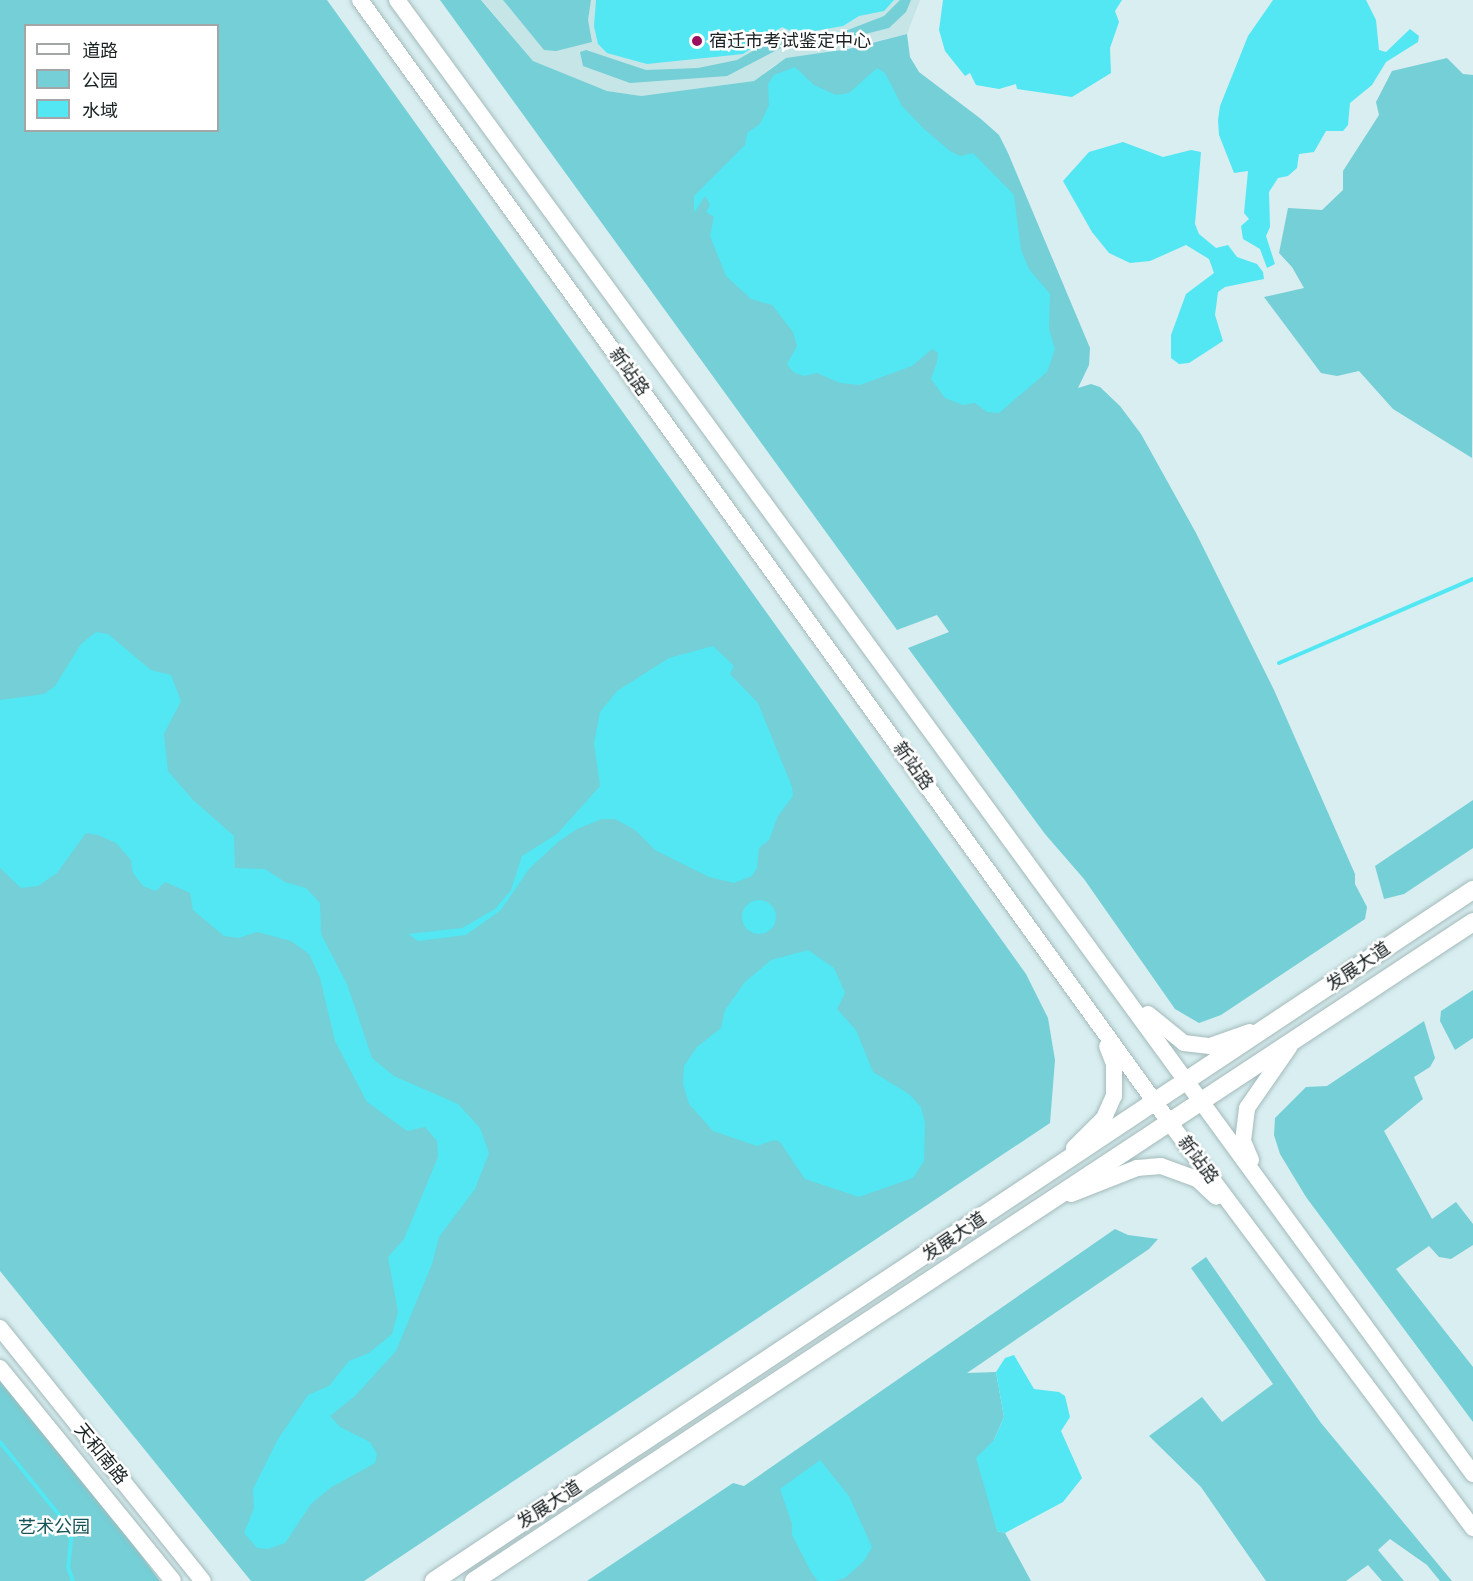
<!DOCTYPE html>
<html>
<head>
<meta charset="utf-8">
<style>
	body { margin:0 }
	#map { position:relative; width:1473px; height:1581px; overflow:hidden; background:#d8eef0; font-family:Arial,"Noto Sans SC",sans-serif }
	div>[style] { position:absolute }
	.built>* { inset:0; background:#c5e5e7 }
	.green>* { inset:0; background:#74cfd6 }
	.water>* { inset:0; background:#52e7f2 }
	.round { border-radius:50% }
	.stream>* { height:4px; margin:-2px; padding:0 2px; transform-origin:2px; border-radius:2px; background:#52e7f2 }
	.roads { filter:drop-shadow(0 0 2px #a4babb) drop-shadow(0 0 2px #a4babb) }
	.secondary>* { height:16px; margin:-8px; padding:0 8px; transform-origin:8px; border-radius:8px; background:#fff }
	.primary>* { height:18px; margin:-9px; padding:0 9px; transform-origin:9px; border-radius:9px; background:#fff }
	.dots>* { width:16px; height:16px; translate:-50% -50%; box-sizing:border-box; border:3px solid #fff; border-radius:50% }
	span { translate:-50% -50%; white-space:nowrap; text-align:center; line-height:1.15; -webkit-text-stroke:5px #fff; paint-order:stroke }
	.poi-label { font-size:18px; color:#192122 }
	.left { translate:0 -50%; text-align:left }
	.street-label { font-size:18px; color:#192122 }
	.park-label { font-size:18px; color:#155459 }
	.legend { position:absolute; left:24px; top:24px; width:195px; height:108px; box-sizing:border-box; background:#fff; border:2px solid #a3a6a7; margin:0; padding:8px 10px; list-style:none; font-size:18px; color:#192122 }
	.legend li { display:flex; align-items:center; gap:12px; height:30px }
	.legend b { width:30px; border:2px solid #a3a6a7 }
</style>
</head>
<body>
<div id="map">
	<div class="built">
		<div style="clip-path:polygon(482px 0,920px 0,907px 34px,776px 64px,754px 81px,641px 96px,607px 91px,533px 61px)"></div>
	</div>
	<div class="green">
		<div style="clip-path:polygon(evenodd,0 0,327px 0,1026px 974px,1048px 1018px,1055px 1060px,1050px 1123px,364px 1581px,251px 1581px,0 1271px,0 0,26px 26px,218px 26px,218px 130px,26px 130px,26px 26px)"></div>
		<div style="clip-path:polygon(440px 0,481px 0,533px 61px,607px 91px,641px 96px,754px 81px,786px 58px,848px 49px,907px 34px,910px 57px,919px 72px,981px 119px,999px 135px,1008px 153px,1090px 348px,1089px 365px,1078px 388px,1091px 384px,1100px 387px,1120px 406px,1141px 434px,1196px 533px,1274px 690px,1355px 874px,1355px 884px,1367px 907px,1365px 919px,1221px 1015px,1199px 1023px,1175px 1009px,1084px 879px,1045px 834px,908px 648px,949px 632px,937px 615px,897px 630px)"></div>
		<div style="clip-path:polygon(503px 0,591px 0,588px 20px,592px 42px,556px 51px,544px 50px)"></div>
		<div style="clip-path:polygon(900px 0,911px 0,906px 12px,889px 28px,818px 46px,781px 48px,727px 76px,630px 83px,583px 66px,580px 52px,586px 50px,646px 70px,698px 68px,737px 60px,777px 37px,797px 39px,840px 33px,884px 16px)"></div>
		<div style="clip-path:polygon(1447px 58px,1463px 74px,1473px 75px,1472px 458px,1393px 409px,1359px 371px,1337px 376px,1321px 373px,1264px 297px,1304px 288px,1292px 267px,1279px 253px,1288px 208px,1322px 210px,1343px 190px,1343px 171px,1379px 115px,1376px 102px,1392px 71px)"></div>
		<div style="clip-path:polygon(1473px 800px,1473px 848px,1404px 894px,1384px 899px,1375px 866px)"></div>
		<div style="clip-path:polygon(1473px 990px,1473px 1038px,1455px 1050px,1440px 1021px,1441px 1011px)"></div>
		<div style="clip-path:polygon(1424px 1021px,1435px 1058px,1430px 1067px,1414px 1077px,1423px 1099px,1384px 1131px,1432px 1219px,1456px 1202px,1473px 1224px,1473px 1245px,1451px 1259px,1439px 1257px,1429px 1246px,1396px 1269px,1473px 1367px,1473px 1422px,1306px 1197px,1280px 1154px,1274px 1135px,1275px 1118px,1306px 1087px,1327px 1086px)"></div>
		<div style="clip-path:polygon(1115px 1229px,1128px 1235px,1158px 1239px,1149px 1249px,967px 1373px,996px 1372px,1004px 1417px,994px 1440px,997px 1531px,1005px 1533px,1031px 1581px,587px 1581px,733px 1483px,744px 1486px)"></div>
		<div style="clip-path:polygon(1206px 1257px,1321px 1423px,1452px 1581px,1440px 1581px,1427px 1565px,1390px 1539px,1378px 1550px,1404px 1581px,1382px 1581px,1368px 1565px,1346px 1581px,1266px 1581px,1201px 1487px,1149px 1436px,1202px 1397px,1222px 1422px,1273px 1384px,1191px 1268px)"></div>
		<div style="clip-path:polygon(0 1375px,96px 1494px,160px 1581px,0 1581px)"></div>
	</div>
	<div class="water">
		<div style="clip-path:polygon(596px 0,894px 0,884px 11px,859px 16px,843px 26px,797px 34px,782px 27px,743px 54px,647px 64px,607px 53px,598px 44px,594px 26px)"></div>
		<div style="clip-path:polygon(943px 0,1122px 0,1115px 11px,1119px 22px,1110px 48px,1111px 73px,1072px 97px,1017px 89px,1016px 84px,999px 89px,976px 85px,970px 73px,965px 76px,945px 51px,939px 30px)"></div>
		<div style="clip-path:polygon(1273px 0,1366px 0,1376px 20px,1379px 50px,1386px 52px,1410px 29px,1419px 36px,1418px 42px,1386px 62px,1372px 85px,1350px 103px,1348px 125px,1343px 131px,1326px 131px,1314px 152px,1299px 154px,1297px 168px,1288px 176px,1278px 178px,1269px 192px,1270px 227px,1266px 236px,1275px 264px,1267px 268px,1260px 249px,1243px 239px,1241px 226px,1249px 219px,1244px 213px,1248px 171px,1234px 173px,1219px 135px,1218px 120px,1220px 106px,1248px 36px)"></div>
		<div style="clip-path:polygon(795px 67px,814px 85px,836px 95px,849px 93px,877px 68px,885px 73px,902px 106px,924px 129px,950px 151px,960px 156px,973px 153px,1014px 195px,1021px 250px,1029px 269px,1050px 294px,1049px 329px,1055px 349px,1047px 372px,999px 413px,987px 412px,975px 403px,963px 405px,945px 398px,931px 379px,937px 362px,938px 353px,932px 349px,912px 366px,860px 385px,840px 383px,817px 373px,804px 376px,793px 372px,787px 364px,797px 346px,793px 332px,772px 305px,751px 299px,726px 276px,710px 236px,714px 217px,706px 212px,710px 205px,705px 196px,694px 213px,694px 196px,745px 145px,747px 133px,760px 124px,769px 105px,768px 84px,774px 75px)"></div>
		<div style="clip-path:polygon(1123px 142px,1163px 157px,1191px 150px,1201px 152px,1195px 224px,1199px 234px,1216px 248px,1228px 245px,1237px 257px,1257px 264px,1263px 272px,1264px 279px,1225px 287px,1218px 292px,1215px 315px,1223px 341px,1189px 363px,1179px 364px,1171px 358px,1171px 335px,1186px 294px,1214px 273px,1209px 259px,1186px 245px,1150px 261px,1130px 263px,1109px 253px,1092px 232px,1063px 181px,1089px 152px)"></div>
		<div style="clip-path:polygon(96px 632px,108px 634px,151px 670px,171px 675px,181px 701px,164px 734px,168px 771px,192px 799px,234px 836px,235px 868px,265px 869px,285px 882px,306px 888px,320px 903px,321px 934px,347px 984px,372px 1058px,394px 1076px,458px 1104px,480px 1128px,489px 1153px,475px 1189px,439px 1237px,432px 1264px,396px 1351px,355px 1396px,330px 1416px,340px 1427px,370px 1442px,377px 1454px,375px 1463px,330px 1488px,311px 1504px,285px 1543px,268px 1549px,257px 1548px,244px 1533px,254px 1508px,253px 1489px,278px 1439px,308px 1395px,329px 1386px,349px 1361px,369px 1353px,392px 1334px,398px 1312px,388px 1257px,404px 1239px,438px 1157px,437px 1141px,425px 1127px,407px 1131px,367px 1102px,335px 1041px,320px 978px,309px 954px,291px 941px,257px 932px,239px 938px,224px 936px,193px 910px,190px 893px,165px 882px,156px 891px,143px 886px,133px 873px,131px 860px,116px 843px,98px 835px,86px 833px,57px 873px,38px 886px,21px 888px,0 868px,0 700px,44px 694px,55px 686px,81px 644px)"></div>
		<div style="clip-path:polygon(713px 646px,734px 666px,730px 674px,758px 703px,792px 787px,793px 796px,778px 816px,769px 840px,759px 848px,757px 868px,752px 876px,734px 883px,709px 877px,655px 850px,635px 830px,615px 819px,602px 819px,577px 829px,558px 842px,529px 869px,501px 910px,466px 935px,418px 941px,408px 934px,462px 928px,495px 909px,511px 890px,522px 856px,557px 834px,600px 786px,594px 743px,600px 712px,617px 691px,669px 658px)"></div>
		<div class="round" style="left:742px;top:900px;width:34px;height:34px"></div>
		<div style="clip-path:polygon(808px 950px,834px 968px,845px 993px,837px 1009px,856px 1030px,873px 1072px,909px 1094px,921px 1107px,925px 1123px,924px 1161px,913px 1178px,859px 1197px,805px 1179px,780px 1142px,774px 1140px,757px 1146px,713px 1131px,689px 1104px,683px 1084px,684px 1066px,697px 1047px,721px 1028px,725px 1010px,745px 982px,771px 960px)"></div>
		<div style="clip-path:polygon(1014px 1355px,1034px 1389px,1059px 1392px,1065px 1396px,1070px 1417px,1061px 1431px,1082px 1478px,1063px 1502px,1005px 1533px,997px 1531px,976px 1458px,994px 1440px,1004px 1417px,996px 1372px,1005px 1358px)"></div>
		<div style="clip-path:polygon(820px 1460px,849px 1496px,872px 1547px,864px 1561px,845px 1578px,834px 1581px,818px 1581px,811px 1572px,792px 1535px,792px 1524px,780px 1489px)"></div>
	</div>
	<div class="stream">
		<div style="left:1279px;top:663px;width:211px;rotate:-23.4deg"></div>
		<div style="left:0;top:1442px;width:114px;rotate:51deg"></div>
		<div style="left:72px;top:1531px;width:36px;rotate:96deg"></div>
		<div style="left:68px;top:1567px;width:15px;rotate:70deg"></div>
	</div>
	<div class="roads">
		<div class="secondary">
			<div style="left:360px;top:0;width:1385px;rotate:54.2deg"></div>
			<div style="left:1170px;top:1123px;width:506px;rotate:53.2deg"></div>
			<div style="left:397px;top:0;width:1825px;rotate:53.87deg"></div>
			<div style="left:1148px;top:1014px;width:46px;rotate:38.9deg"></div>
			<div style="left:1184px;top:1043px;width:26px;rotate:7deg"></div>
			<div style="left:1210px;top:1046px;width:42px;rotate:-19.3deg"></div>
			<div style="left:1074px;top:1148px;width:42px;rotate:-45deg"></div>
			<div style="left:1104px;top:1118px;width:24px;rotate:-66deg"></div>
			<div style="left:1114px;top:1096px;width:32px;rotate:-90deg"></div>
			<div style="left:1114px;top:1064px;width:19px;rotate:-111deg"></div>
			<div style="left:1251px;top:1160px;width:21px;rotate:-113deg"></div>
			<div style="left:1243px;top:1141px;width:33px;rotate:-83deg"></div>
			<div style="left:1247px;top:1108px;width:75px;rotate:-55.3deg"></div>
			<div style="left:1071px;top:1194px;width:71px;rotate:-21.5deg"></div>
			<div style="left:1137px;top:1168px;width:24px;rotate:-5deg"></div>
			<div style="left:1161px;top:1166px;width:38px;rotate:20deg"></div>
			<div style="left:1197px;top:1179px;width:26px;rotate:43deg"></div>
			<div style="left:0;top:1328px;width:324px;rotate:51.3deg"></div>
			<div style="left:0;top:1368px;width:274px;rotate:50.9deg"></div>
		</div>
		<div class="primary">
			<div style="left:434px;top:1581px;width:1248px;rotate:-33.63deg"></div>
			<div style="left:474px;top:1581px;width:1197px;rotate:-33.41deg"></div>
		</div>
	</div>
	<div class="dots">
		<div style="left:697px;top:41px;background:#9b0d5d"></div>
	</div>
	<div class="poi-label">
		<span class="left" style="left:709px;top:41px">宿迁市考试鉴定中心</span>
	</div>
	<div class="street-label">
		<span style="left:629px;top:372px;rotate:54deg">新站路</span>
		<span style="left:913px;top:766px;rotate:54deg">新站路</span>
		<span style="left:1358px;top:967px;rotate:-34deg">发展大道</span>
		<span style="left:1198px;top:1160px;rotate:53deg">新站路</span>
		<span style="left:954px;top:1237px;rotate:-34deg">发展大道</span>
		<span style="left:101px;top:1454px;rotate:51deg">天和南路</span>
		<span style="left:549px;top:1505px;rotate:-33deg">发展大道</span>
	</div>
	<div class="park-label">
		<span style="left:54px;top:1527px">艺术公园</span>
	</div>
	<ul class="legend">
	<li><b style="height:8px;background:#fff"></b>道路</li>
	<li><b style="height:16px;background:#74cfd6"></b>公园</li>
	<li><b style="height:16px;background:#52e7f2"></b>水域</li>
	</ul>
</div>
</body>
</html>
